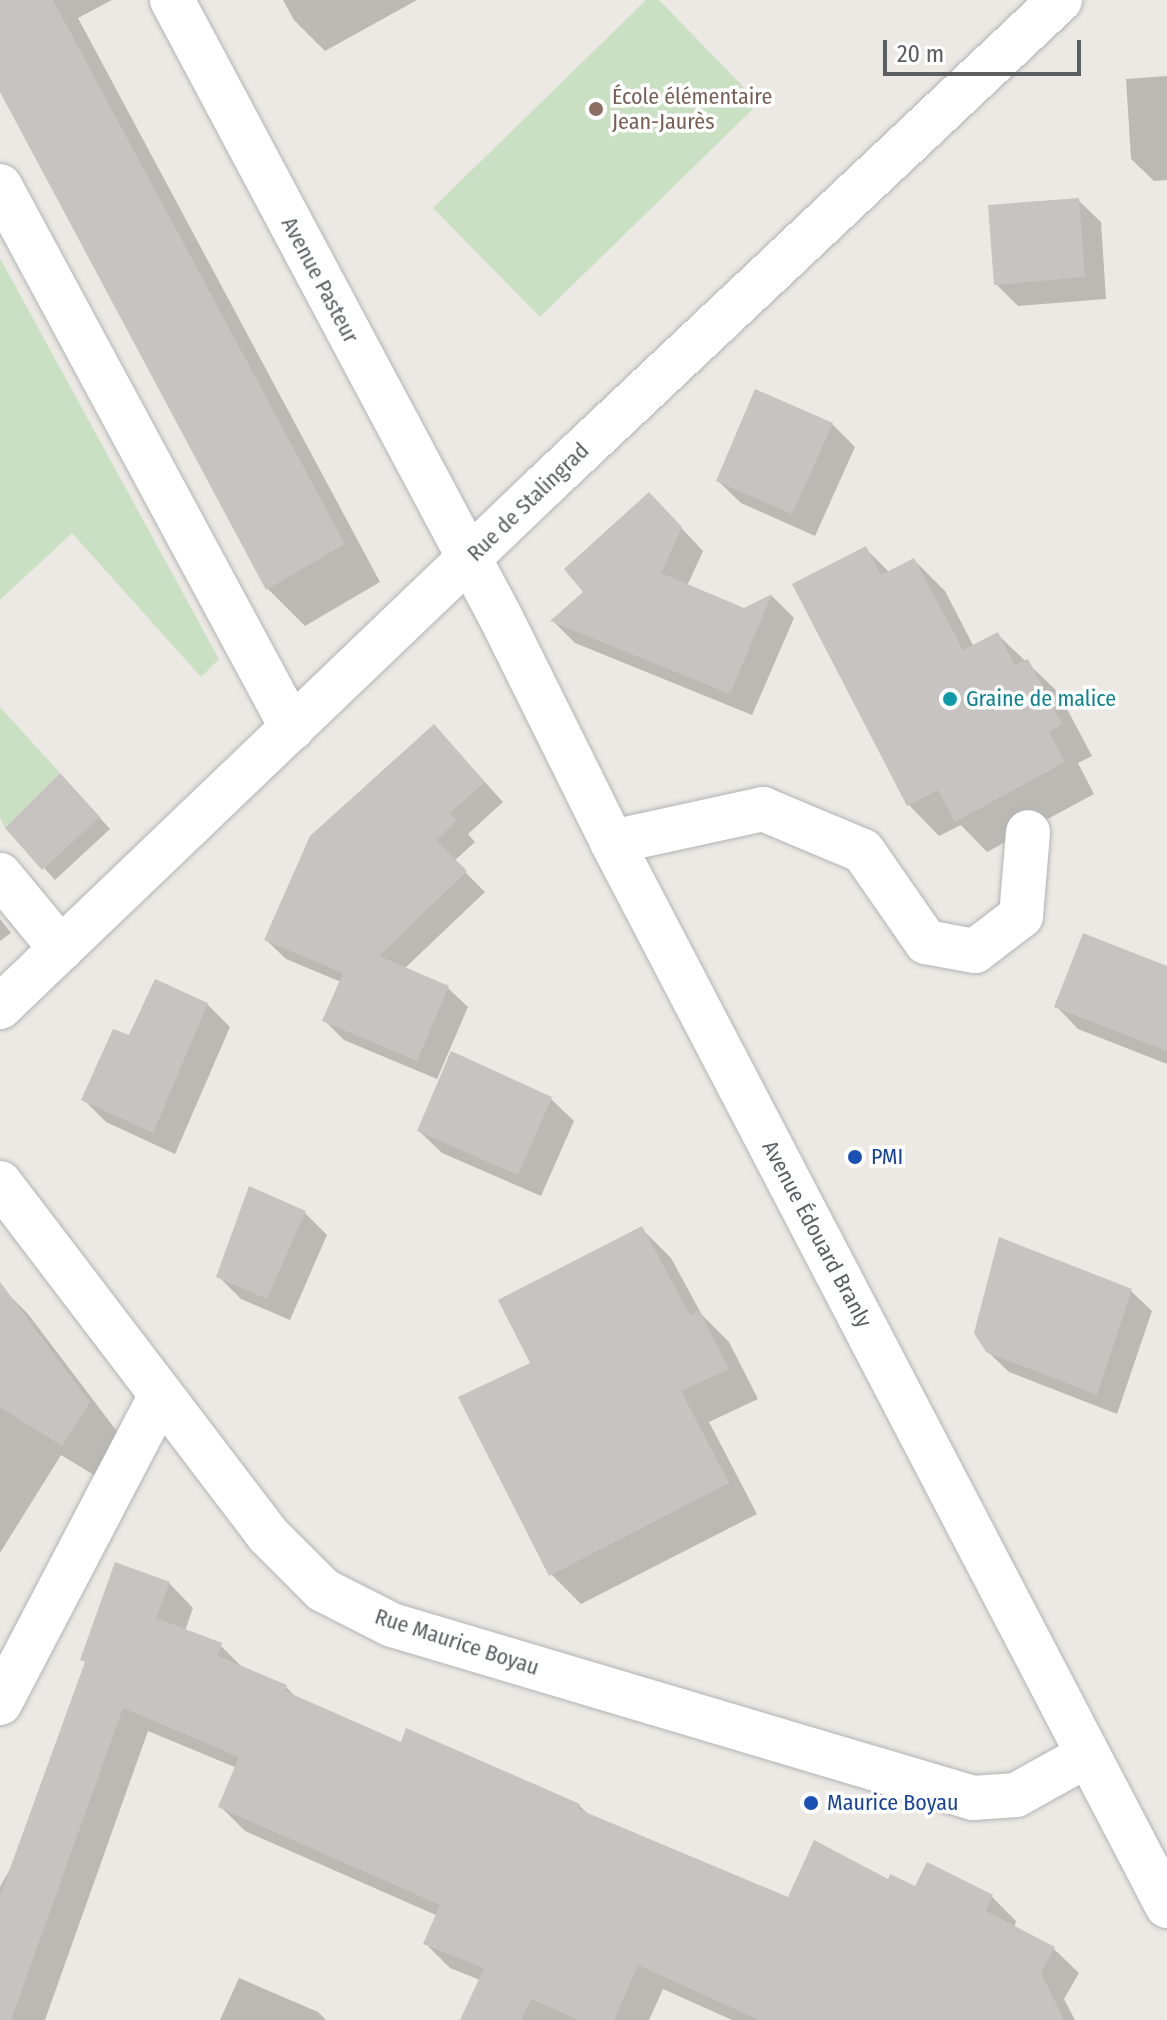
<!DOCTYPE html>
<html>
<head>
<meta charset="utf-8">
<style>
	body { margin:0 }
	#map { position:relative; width:1167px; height:2020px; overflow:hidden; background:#ece8e3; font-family:"Fira Sans Condensed",sans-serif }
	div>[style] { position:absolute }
	.green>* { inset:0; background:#c9e0c3 }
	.shadow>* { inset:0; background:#0003 }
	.building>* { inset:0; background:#c7c3c0 }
	.roads { filter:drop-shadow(0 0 2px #b0b4b7) drop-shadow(0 0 2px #b0b4b7) }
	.minor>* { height:44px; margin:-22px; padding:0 22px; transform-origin:22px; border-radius:22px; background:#fff }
	.dots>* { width:22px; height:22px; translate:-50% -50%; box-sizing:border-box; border:4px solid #fff; border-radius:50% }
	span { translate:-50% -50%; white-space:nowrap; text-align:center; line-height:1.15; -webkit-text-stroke:7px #fff; paint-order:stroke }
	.education-label { font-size:22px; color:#785e54 }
	.left { translate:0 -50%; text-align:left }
	.street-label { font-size:22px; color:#5b5f62 }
	.culture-label { font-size:22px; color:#0d838f }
	.transit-label { font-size:22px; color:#164399 }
	.scale { position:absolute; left:883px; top:40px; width:198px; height:36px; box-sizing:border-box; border:4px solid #5b5f62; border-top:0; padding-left:10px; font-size:24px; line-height:28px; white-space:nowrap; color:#5b5f62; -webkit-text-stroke:6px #fff; paint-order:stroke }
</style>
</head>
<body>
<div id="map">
	<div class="green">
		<div style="clip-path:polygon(646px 0,659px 0,759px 103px,540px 317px,433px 208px)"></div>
		<div style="clip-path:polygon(0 258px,219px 659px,201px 677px,72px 533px,0 600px)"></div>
		<div style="clip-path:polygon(0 707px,60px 773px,5px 828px,0 817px)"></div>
	</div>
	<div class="shadow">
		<div style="clip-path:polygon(0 0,112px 0,78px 18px,380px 582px,305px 626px,268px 589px,0 87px)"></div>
		<div style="clip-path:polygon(283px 0,417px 0,325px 51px,294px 20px)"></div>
		<div style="clip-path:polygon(1167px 76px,1167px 180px,1154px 181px,1131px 159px,1126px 79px)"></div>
		<div style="clip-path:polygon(1078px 200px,1101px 222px,1106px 299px,1018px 306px,996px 284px)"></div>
		<div style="clip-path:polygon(832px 424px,855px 447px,815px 536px,741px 503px,718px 481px)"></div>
		<div style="clip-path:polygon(671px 517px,703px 551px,687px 586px,745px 611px,772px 596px,794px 618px,752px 715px,575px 643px,553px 621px)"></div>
		<div style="clip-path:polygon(866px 549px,889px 572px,914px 560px,945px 591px,974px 647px,998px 635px,1058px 692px,1092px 756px,1078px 763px,1094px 794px,987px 852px,961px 825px,939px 836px,909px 805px)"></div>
		<div style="clip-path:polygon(453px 747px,503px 802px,468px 834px,475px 842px,454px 861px,485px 892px,404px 969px,448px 988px,468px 1007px,437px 1079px,344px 1040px,324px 1020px,341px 982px,286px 959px,266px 940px)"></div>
		<div style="clip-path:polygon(72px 787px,110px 829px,55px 880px,8px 828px)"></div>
		<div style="clip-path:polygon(0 919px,11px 933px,0 941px)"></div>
		<div style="clip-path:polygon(1167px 968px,1167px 1064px,1078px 1029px,1056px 1006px)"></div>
		<div style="clip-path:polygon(207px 1004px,230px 1027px,175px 1154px,106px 1122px,84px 1100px,130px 1037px)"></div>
		<div style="clip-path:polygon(551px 1099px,574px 1121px,541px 1196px,442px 1153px,419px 1131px)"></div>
		<div style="clip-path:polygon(305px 1213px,327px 1235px,290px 1320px,241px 1299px,219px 1277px)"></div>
		<div style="clip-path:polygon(641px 1228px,671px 1258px,702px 1315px,729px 1342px,758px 1399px,709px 1422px,757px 1514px,581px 1604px,551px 1574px,532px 1364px)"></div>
		<div style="clip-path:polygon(0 1286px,28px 1314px,119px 1434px,94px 1475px,61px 1455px,0 1553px)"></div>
		<div style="clip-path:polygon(1131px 1291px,1152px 1311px,1117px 1414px,1009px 1372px,987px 1351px)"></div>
		<div style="clip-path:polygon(169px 1583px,193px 1608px,185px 1631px,220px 1645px,245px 1670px,286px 1687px,298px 1699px,402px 1744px,579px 1805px,591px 1817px,789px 1900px,889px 1882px,916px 1889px,992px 1897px,1016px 1921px,1014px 1928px,1054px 1949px,1079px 1973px,1064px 1999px,1075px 2020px,732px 2020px,663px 1989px,649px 2020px,462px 2020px,480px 1980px,450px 1968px,425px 1943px,438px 1916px,245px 1831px,220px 1806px,237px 1768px,148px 1731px,45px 2020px,0 2020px,0 1887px)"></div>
		<div style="clip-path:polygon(239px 1978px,318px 2012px,326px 2020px,220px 2020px)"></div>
	</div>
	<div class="building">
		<div style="clip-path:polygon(0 0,53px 0,345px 544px,266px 590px,0 92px)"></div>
		<div style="clip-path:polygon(1079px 198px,1085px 277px,994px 285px,988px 205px)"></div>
		<div style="clip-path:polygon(755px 389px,833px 423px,792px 514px,716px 481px)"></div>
		<div style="clip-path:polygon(649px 492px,682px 527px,661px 573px,744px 608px,772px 594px,730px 694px,550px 621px,583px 592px,564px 569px)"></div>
		<div style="clip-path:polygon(866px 546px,881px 575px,914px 558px,963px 650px,998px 632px,1014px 665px,1028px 659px,1062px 724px,1049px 732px,1065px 762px,955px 822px,938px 790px,907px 806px,792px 584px)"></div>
		<div style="clip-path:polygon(434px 724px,485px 782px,450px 813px,457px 821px,436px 840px,467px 871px,379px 956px,449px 986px,417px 1061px,322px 1021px,343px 973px,264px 940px,310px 836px)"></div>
		<div style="clip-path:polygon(60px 773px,100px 817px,42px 870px,5px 828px)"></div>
		<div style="clip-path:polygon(1083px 933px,1167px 966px,1167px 1051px,1054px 1007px)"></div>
		<div style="clip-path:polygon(155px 979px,208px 1003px,153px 1133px,81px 1100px,113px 1029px,129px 1035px)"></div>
		<div style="clip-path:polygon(451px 1051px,552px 1097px,518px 1175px,417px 1131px)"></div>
		<div style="clip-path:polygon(249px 1186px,306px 1211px,267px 1299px,216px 1277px)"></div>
		<div style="clip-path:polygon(642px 1226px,690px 1315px,699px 1310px,729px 1369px,681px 1391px,729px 1483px,549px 1576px,458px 1397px,530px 1363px,498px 1300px)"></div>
		<div style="clip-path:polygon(999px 1237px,1132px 1289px,1097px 1395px,986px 1352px,974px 1333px)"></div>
		<div style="clip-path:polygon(0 1282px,90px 1402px,62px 1446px,0 1407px)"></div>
		<div style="clip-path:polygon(115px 1562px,170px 1582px,156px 1618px,222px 1643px,218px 1656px,287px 1685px,285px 1691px,401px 1742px,406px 1728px,580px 1804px,578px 1809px,788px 1897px,814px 1840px,888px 1879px,890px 1874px,915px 1886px,927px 1862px,993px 1895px,986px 1911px,1055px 1947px,1041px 1973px,1064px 2020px,759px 2020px,638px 1965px,614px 2020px,579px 2020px,531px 1999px,521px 2020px,460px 2020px,484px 1968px,423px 1944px,440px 1905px,218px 1807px,239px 1757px,123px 1708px,11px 2020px,0 2020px,0 1896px,85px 1662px,80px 1660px)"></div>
	</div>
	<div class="roads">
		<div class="minor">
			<div style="left:172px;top:0;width:698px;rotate:61.97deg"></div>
			<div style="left:500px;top:616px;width:252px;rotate:63.6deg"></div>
			<div style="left:612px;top:842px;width:1200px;rotate:62.45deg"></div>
			<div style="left:0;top:186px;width:616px;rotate:61.69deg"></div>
			<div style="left:612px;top:842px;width:155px;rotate:-12.3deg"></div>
			<div style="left:763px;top:809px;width:108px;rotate:22.8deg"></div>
			<div style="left:863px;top:851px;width:111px;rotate:55.3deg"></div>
			<div style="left:926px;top:942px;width:50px;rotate:10.4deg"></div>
			<div style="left:975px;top:951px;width:58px;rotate:-37.3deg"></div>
			<div style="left:1021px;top:916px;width:84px;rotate:-85.2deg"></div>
			<div style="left:0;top:875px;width:96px;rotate:50.5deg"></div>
			<div style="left:0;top:1007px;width:753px;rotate:-43.76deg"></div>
			<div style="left:544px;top:486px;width:709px;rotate:-43.29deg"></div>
			<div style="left:0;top:1183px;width:442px;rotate:52.7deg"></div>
			<div style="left:268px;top:1535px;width:78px;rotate:45deg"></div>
			<div style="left:323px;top:1590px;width:77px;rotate:26.9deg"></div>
			<div style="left:392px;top:1625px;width:606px;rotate:16.58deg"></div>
			<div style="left:973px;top:1798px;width:43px;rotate:-4deg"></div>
			<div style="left:1016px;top:1795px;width:82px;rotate:-29.1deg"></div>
			<div style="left:0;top:1703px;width:348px;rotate:-62.4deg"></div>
		</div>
	</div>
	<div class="dots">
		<div style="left:596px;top:109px;background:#8d6e63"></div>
		<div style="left:950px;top:699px;background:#0f9aa8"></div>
		<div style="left:855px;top:1157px;background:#1a4fb4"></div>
		<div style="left:811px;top:1803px;background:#1a4fb4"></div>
	</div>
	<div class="education-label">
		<span class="left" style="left:612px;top:109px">École élémentaire<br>Jean-Jaurès</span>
	</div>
	<div class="street-label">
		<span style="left:320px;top:280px;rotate:62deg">Avenue Pasteur</span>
		<span style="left:528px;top:502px;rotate:-44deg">Rue de Stalingrad</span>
		<span style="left:817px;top:1234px;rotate:62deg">Avenue Édouard Branly</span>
		<span style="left:457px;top:1642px;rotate:18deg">Rue Maurice Boyau</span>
	</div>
	<div class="culture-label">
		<span class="left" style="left:966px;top:699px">Graine de malice</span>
	</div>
	<div class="transit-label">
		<span class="left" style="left:871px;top:1157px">PMI</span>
		<span class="left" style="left:827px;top:1803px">Maurice Boyau</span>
	</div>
	<div class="scale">20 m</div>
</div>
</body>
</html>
